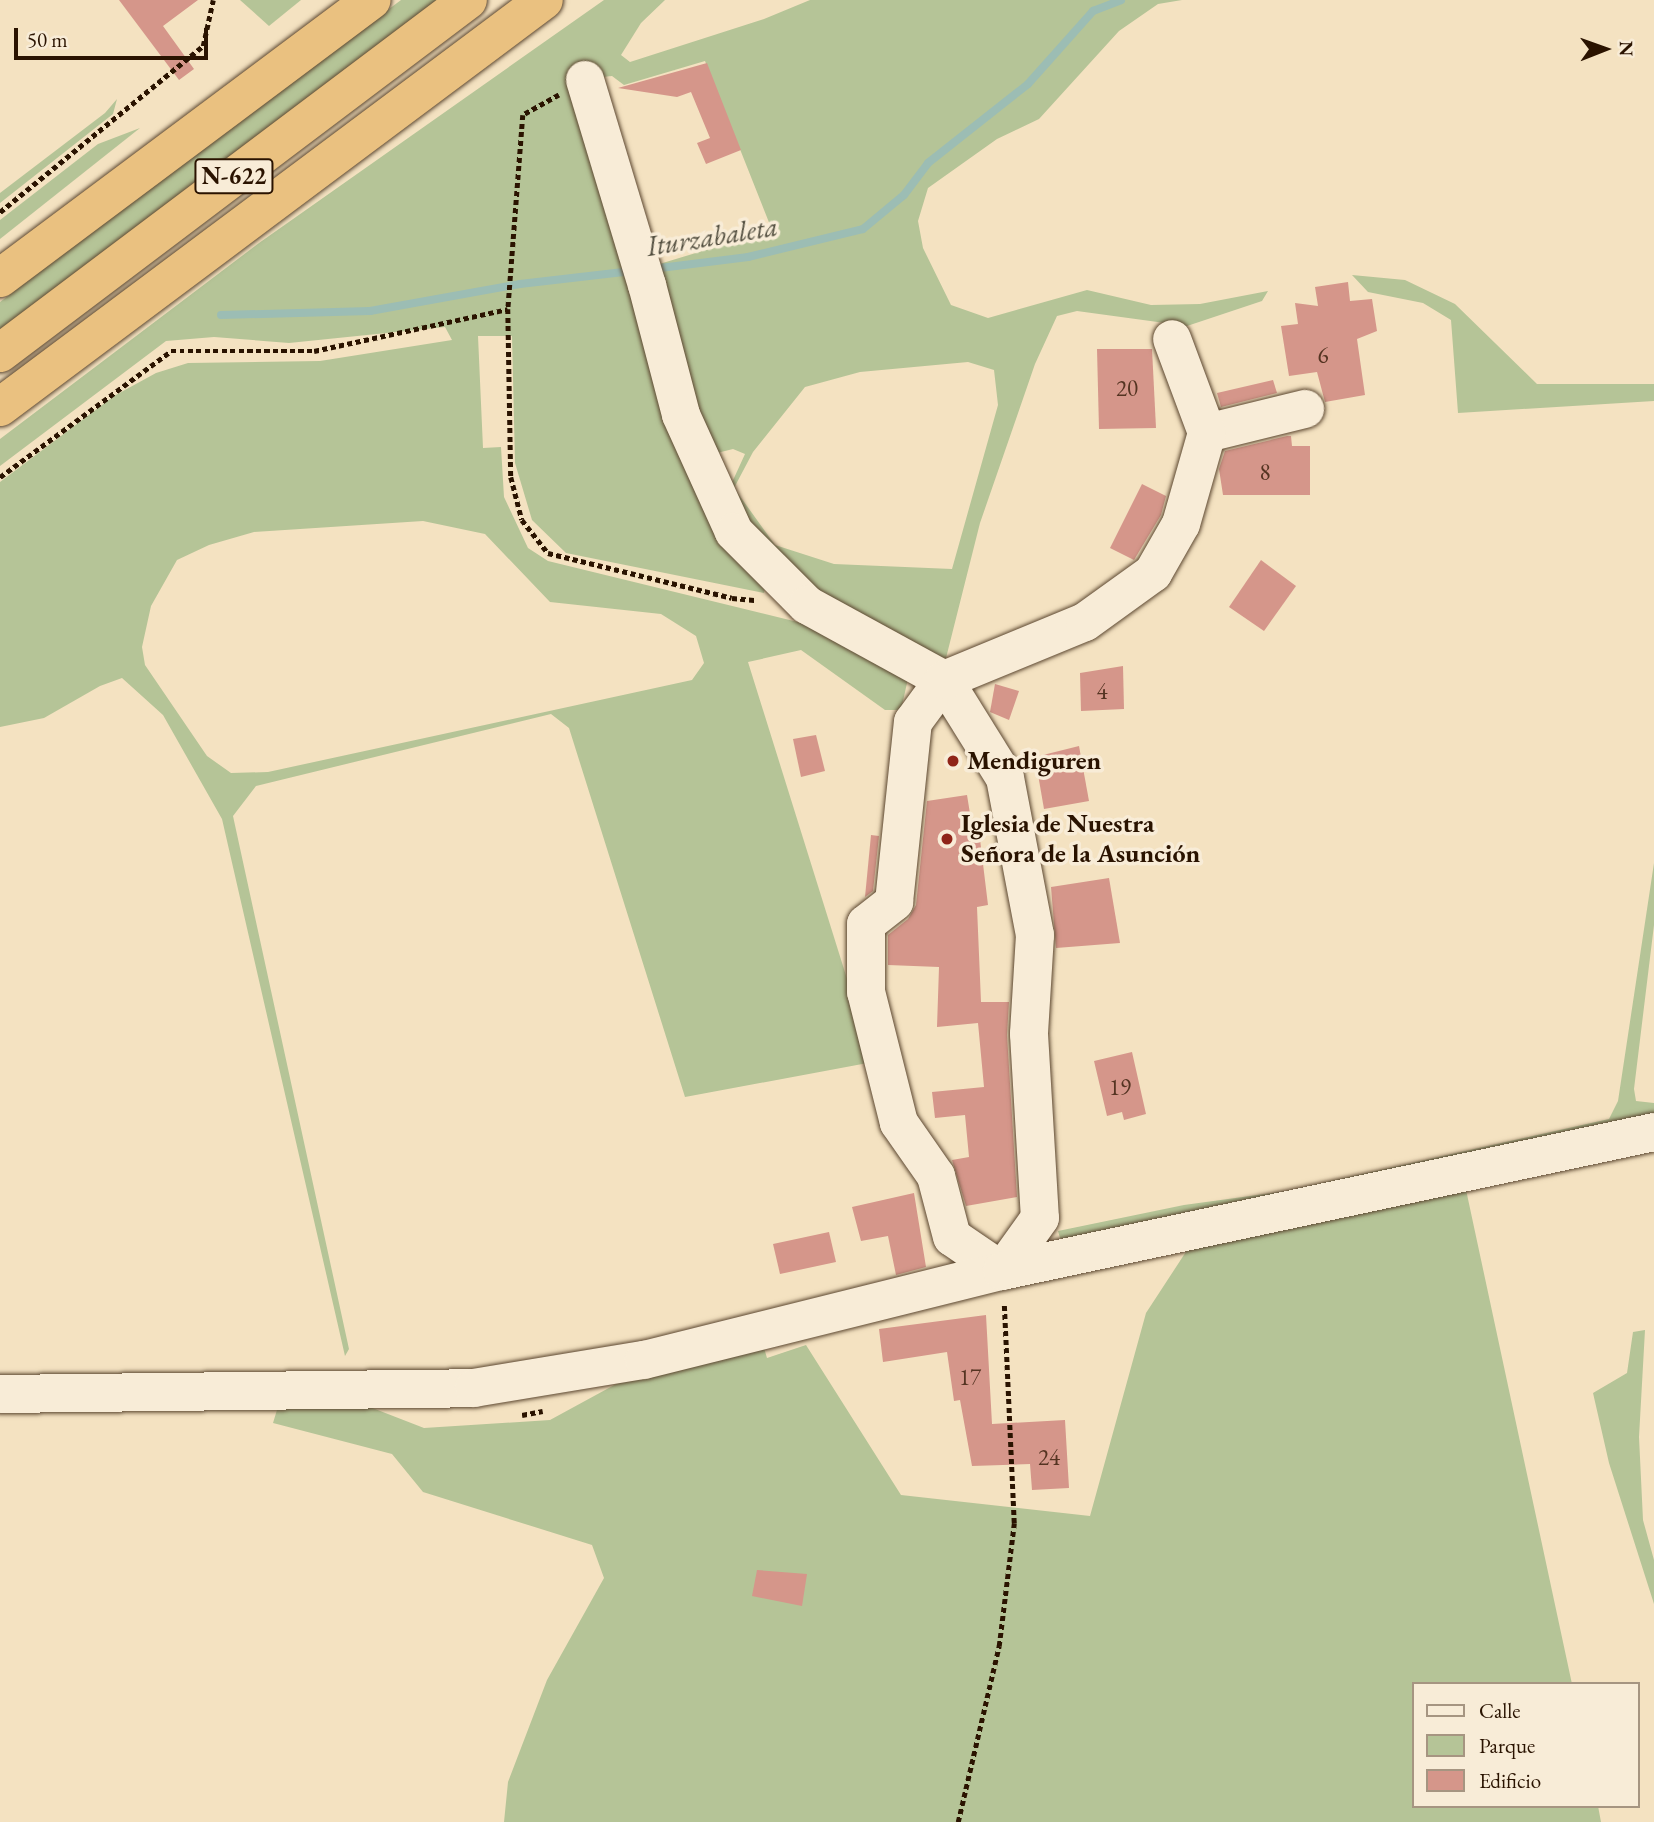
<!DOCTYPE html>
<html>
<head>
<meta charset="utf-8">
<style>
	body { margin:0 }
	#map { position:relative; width:1654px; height:1822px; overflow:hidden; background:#f4e2c1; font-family:"EB Garamond",serif }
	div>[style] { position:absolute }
	.green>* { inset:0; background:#b5c497 }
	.stream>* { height:8px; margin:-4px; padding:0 4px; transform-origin:4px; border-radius:4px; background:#9cbdb4 }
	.building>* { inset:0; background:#d5968a }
	.path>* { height:4.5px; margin-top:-2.25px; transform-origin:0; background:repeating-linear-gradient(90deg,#2a1300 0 5px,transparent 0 8.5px) }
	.roads { filter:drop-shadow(0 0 2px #5c4730) drop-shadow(0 0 2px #5c4730) }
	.minor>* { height:38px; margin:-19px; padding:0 19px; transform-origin:19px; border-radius:19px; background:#f8ecd7 }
	.highway>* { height:38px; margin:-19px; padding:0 19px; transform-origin:19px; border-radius:19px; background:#eac180 }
	.dots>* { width:19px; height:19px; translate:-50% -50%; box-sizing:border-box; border:4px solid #f8ecd7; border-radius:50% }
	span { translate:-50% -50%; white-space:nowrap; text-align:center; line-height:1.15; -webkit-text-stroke:7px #f8ecd7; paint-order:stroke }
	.number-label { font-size:23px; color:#553422 }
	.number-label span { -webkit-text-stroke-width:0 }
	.shield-label span { padding:2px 5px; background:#f8ecd7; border:2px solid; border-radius:5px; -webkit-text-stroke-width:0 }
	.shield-label { font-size:24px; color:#2a1300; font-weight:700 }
	.poi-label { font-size:26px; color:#2a1300; font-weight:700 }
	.left { translate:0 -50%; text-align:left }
	.water-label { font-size:28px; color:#524e3f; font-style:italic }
	.legend { position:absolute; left:1412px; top:1682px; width:228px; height:126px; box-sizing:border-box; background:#f8ecd7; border:2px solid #a69581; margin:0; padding:9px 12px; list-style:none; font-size:21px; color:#2a1300 }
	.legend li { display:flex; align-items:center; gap:14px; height:35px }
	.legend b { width:35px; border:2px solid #a69581 }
	.north { position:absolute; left:1570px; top:14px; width:70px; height:70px; -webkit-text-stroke:5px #f8ecd7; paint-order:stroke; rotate:89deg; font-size:19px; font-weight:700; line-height:28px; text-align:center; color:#2a1300 }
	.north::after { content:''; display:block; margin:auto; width:24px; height:32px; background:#2a1300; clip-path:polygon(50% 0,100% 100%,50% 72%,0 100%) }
	.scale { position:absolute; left:14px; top:28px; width:194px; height:32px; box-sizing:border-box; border:4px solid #2a1300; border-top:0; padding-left:9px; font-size:21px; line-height:24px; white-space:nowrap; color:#2a1300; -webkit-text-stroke:5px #f8ecd7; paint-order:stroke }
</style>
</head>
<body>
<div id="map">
	<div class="green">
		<div style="clip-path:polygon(240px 0,301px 0,269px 26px)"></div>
		<div style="clip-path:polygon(401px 0,442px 0,0 332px,0 302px)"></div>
		<div style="clip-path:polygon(evenodd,604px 0,665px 0,641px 23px,621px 55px,630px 62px,764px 19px,810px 0,1182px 0,1158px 4px,1119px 31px,1039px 119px,997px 139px,928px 188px,918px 221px,923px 248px,951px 305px,988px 318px,1087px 290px,1151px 305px,1200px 304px,1268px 291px,1262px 301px,1187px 326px,1077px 311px,1057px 316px,1035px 364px,980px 523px,946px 658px,914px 652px,822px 598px,780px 563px,729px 505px,729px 489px,745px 454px,733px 449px,709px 455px,656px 265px,772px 230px,705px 61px,624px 85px,612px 76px,574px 80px,634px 297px,685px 461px,708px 518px,767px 578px,764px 593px,566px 553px,532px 520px,515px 463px,512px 336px,478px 336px,483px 448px,501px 447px,504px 497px,528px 548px,548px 561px,814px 626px,909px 674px,901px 710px,885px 710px,801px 650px,748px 662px,873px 1062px,685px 1097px,569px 728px,551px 714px,256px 786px,233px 816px,349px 1349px,345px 1356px,222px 819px,163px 715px,122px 678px,100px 686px,44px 718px,0 727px,0 482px,114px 396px,156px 373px,188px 363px,320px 361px,452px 340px,445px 327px,289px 343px,214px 337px,166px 341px,0 466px,0 439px,259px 243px,604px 0,968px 362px,994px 370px,998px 405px,952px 569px,834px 564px,775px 545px,734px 488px,753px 452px,805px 387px,860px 372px,968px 362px,604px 0,423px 521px,485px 534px,550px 602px,661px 614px,696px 636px,704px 663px,692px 680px,268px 772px,231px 773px,207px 756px,145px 665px,142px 647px,151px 606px,177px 560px,209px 545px,254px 532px,423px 521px)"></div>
		<div style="clip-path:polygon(117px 99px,113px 114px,0 203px,0 193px,105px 113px)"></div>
		<div style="clip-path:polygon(140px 128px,0 239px,0 220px,98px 144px)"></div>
		<div style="clip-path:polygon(1352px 275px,1405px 280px,1455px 304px,1537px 384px,1654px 384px,1654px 401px,1458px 413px,1451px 320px,1423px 303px,1368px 292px)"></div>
		<div style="clip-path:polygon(1654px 863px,1654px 925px,1634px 1089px,1636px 1101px,1654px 1103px,1654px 1121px,1075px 1242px,1060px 1238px,1058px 1231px,1184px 1205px,1286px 1191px,1609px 1119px,1618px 1101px)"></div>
		<div style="clip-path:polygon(1465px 1185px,1572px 1684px,1414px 1684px,1414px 1806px,1598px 1806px,1601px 1822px,504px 1822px,508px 1782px,547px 1680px,604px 1578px,592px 1545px,423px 1492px,392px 1454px,273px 1423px,280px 1400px,357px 1402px,424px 1428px,550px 1420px,640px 1371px,762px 1341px,767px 1358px,806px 1345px,901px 1495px,1090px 1516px,1146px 1313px,1195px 1238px)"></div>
		<div style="clip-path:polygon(1645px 1330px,1639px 1437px,1643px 1520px,1654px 1560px,1654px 1604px,1609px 1463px,1593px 1393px,1627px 1373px,1633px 1332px)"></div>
	</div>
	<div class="stream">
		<div style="left:652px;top:269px;width:97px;rotate:-7.1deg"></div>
		<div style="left:748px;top:257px;width:118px;rotate:-13.7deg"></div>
		<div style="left:863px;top:229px;width:53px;rotate:-39.7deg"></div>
		<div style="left:904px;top:195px;width:40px;rotate:-53deg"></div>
		<div style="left:928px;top:163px;width:127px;rotate:-38.3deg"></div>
		<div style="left:1028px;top:84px;width:98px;rotate:-48.3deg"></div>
		<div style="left:1093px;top:11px;width:30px;rotate:-21deg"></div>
		<div style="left:221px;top:315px;width:149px;rotate:-1.5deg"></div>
		<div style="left:370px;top:311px;width:152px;rotate:-10.2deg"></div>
		<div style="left:520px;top:284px;width:113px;rotate:-6.6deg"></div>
	</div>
	<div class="building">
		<div style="clip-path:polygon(119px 0,198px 0,163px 26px,194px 69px,179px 80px)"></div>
		<div style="clip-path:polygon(707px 63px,741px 150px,706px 164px,697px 143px,710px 138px,691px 92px,677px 97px,618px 88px)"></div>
		<div style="clip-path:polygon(1348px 282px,1350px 301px,1372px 299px,1377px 331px,1357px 339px,1365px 395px,1325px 402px,1317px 372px,1289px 376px,1281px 326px,1298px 324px,1295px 303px,1318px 306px,1315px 287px)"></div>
		<div style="clip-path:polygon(1097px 349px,1152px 349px,1156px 428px,1099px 429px)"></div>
		<div style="clip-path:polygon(1273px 380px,1277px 393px,1221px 407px,1217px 393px)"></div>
		<div style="clip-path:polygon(1287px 436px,1291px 436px,1292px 446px,1310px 446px,1310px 495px,1223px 495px,1219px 469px,1225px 451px)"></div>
		<div style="clip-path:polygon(1142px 484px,1166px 496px,1161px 515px,1134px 560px,1110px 548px)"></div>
		<div style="clip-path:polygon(1261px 560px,1296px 586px,1264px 631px,1229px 607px)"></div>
		<div style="clip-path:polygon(1123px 666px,1124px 709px,1081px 711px,1080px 673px)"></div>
		<div style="clip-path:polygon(995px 684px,1019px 691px,1009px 720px,990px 712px)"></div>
		<div style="clip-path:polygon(816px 735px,825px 771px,801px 777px,793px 739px)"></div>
		<div style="clip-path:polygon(1079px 746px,1089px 801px,1044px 809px,1035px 757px)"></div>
		<div style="clip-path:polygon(967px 795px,973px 832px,979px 831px,988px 905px,977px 907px,981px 1002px,1009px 1002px,1007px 1035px,1017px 1197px,966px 1206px,952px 1160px,969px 1157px,965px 1115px,935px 1118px,932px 1092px,984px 1087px,978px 1023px,937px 1027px,939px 967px,888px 965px,888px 935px,908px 919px,916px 905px,927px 801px)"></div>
		<div style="clip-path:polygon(871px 835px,879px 836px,873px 891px,865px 897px)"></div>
		<div style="clip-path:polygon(1109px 878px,1120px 943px,1056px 948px,1051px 887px)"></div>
		<div style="clip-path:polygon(1132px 1052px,1146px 1114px,1124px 1120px,1122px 1112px,1107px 1116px,1094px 1061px)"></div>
		<div style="clip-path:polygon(914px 1193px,926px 1267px,896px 1275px,888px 1236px,861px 1241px,852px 1207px)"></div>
		<div style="clip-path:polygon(829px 1232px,836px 1262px,780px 1274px,773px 1244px)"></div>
		<div style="clip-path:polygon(986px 1315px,992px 1424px,1065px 1420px,1069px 1488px,1032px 1490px,1030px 1464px,972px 1466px,960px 1400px,954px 1401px,947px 1352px,883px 1362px,879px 1329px)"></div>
		<div style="clip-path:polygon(757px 1570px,807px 1574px,802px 1606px,752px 1596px)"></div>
	</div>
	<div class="path">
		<div style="left:559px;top:95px;width:41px;rotate:150.9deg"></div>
		<div style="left:523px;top:115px;width:195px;rotate:94.4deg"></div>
		<div style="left:508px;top:309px;width:168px;rotate:89deg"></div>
		<div style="left:511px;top:477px;width:44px;rotate:75.7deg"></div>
		<div style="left:522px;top:520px;width:42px;rotate:51.8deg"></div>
		<div style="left:548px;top:553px;width:189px;rotate:13.7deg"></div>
		<div style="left:732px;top:598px;width:25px;rotate:5deg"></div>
		<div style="left:0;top:212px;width:262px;rotate:-39.3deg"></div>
		<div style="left:203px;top:46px;width:47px;rotate:-77.7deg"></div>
		<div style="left:0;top:477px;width:212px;rotate:-36.4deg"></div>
		<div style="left:171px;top:351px;width:143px"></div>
		<div style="left:314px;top:351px;width:198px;rotate:-12.2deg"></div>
		<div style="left:522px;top:1415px;width:21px;rotate:-11deg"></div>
		<div style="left:958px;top:1822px;width:181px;rotate:-76.9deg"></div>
		<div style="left:999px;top:1646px;width:124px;rotate:-83deg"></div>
		<div style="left:1014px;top:1523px;width:219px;rotate:-92.6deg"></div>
	</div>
	<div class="roads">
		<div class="minor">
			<div style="left:585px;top:80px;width:214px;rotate:73.2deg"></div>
			<div style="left:647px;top:285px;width:134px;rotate:75.3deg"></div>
			<div style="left:681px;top:415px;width:128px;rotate:65.6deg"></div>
			<div style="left:734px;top:532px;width:103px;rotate:45deg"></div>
			<div style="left:807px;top:605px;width:156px;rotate:28.7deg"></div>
			<div style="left:944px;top:680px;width:115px;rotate:58.1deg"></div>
			<div style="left:1005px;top:778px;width:160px;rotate:79.2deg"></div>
			<div style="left:1035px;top:935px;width:99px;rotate:93.5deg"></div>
			<div style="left:1029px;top:1034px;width:184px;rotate:86.6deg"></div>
			<div style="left:1040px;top:1218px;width:65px;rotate:125.6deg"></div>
			<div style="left:1207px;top:433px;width:101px;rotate:-13.8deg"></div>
			<div style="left:1002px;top:1271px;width:60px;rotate:-145.8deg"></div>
			<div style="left:952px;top:1237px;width:63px;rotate:-104.7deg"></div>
			<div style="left:936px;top:1176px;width:65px;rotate:-124.9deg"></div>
			<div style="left:899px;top:1123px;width:135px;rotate:-104.1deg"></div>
			<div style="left:866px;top:992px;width:68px;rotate:-90deg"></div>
			<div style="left:866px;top:924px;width:36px;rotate:-38deg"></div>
			<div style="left:894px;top:902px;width:181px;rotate:-84deg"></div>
			<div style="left:913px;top:722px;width:52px;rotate:-53.6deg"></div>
			<div style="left:944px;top:680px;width:152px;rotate:-22.4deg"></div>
			<div style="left:1085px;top:622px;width:84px;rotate:-35.8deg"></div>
			<div style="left:1153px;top:573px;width:56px;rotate:-60.3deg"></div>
			<div style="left:1181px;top:524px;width:95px;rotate:-74.1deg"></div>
			<div style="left:1207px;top:433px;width:100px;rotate:-110.4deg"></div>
			<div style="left:0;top:1394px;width:474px;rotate:-0.7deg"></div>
			<div style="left:474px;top:1388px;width:172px;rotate:-9.4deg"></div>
			<div style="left:644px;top:1360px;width:369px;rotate:-14deg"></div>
			<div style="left:1002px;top:1271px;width:667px;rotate:-12.03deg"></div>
		</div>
		<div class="highway">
			<div style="left:0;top:278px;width:464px;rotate:-36.8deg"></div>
			<div style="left:0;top:353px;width:586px;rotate:-37.03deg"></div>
			<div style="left:0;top:407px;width:679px;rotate:-36.8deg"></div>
		</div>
	</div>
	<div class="dots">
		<div style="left:953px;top:761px;background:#8f2418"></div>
		<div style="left:947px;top:839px;background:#8f2418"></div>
	</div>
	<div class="number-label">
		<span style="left:1323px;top:355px">6</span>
		<span style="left:1127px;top:388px">20</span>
		<span style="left:1265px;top:472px">8</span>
		<span style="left:1102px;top:691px">4</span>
		<span style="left:1120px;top:1087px">19</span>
		<span style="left:970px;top:1377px">17</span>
		<span style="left:1049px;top:1457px">24</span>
	</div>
	<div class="shield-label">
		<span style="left:234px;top:176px">N-622</span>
	</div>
	<div class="poi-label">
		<span class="left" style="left:967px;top:761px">Mendiguren</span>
		<span class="left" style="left:961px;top:839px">Iglesia de Nuestra<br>Señora de la Asunción</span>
	</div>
	<div class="water-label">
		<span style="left:712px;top:236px;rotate:-9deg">Iturzabaleta</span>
	</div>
	<ul class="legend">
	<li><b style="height:9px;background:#f8ecd7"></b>Calle</li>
	<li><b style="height:19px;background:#b5c497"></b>Parque</li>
	<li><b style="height:19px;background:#d5968a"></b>Edificio</li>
	</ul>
	<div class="north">N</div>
	<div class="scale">50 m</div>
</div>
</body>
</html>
